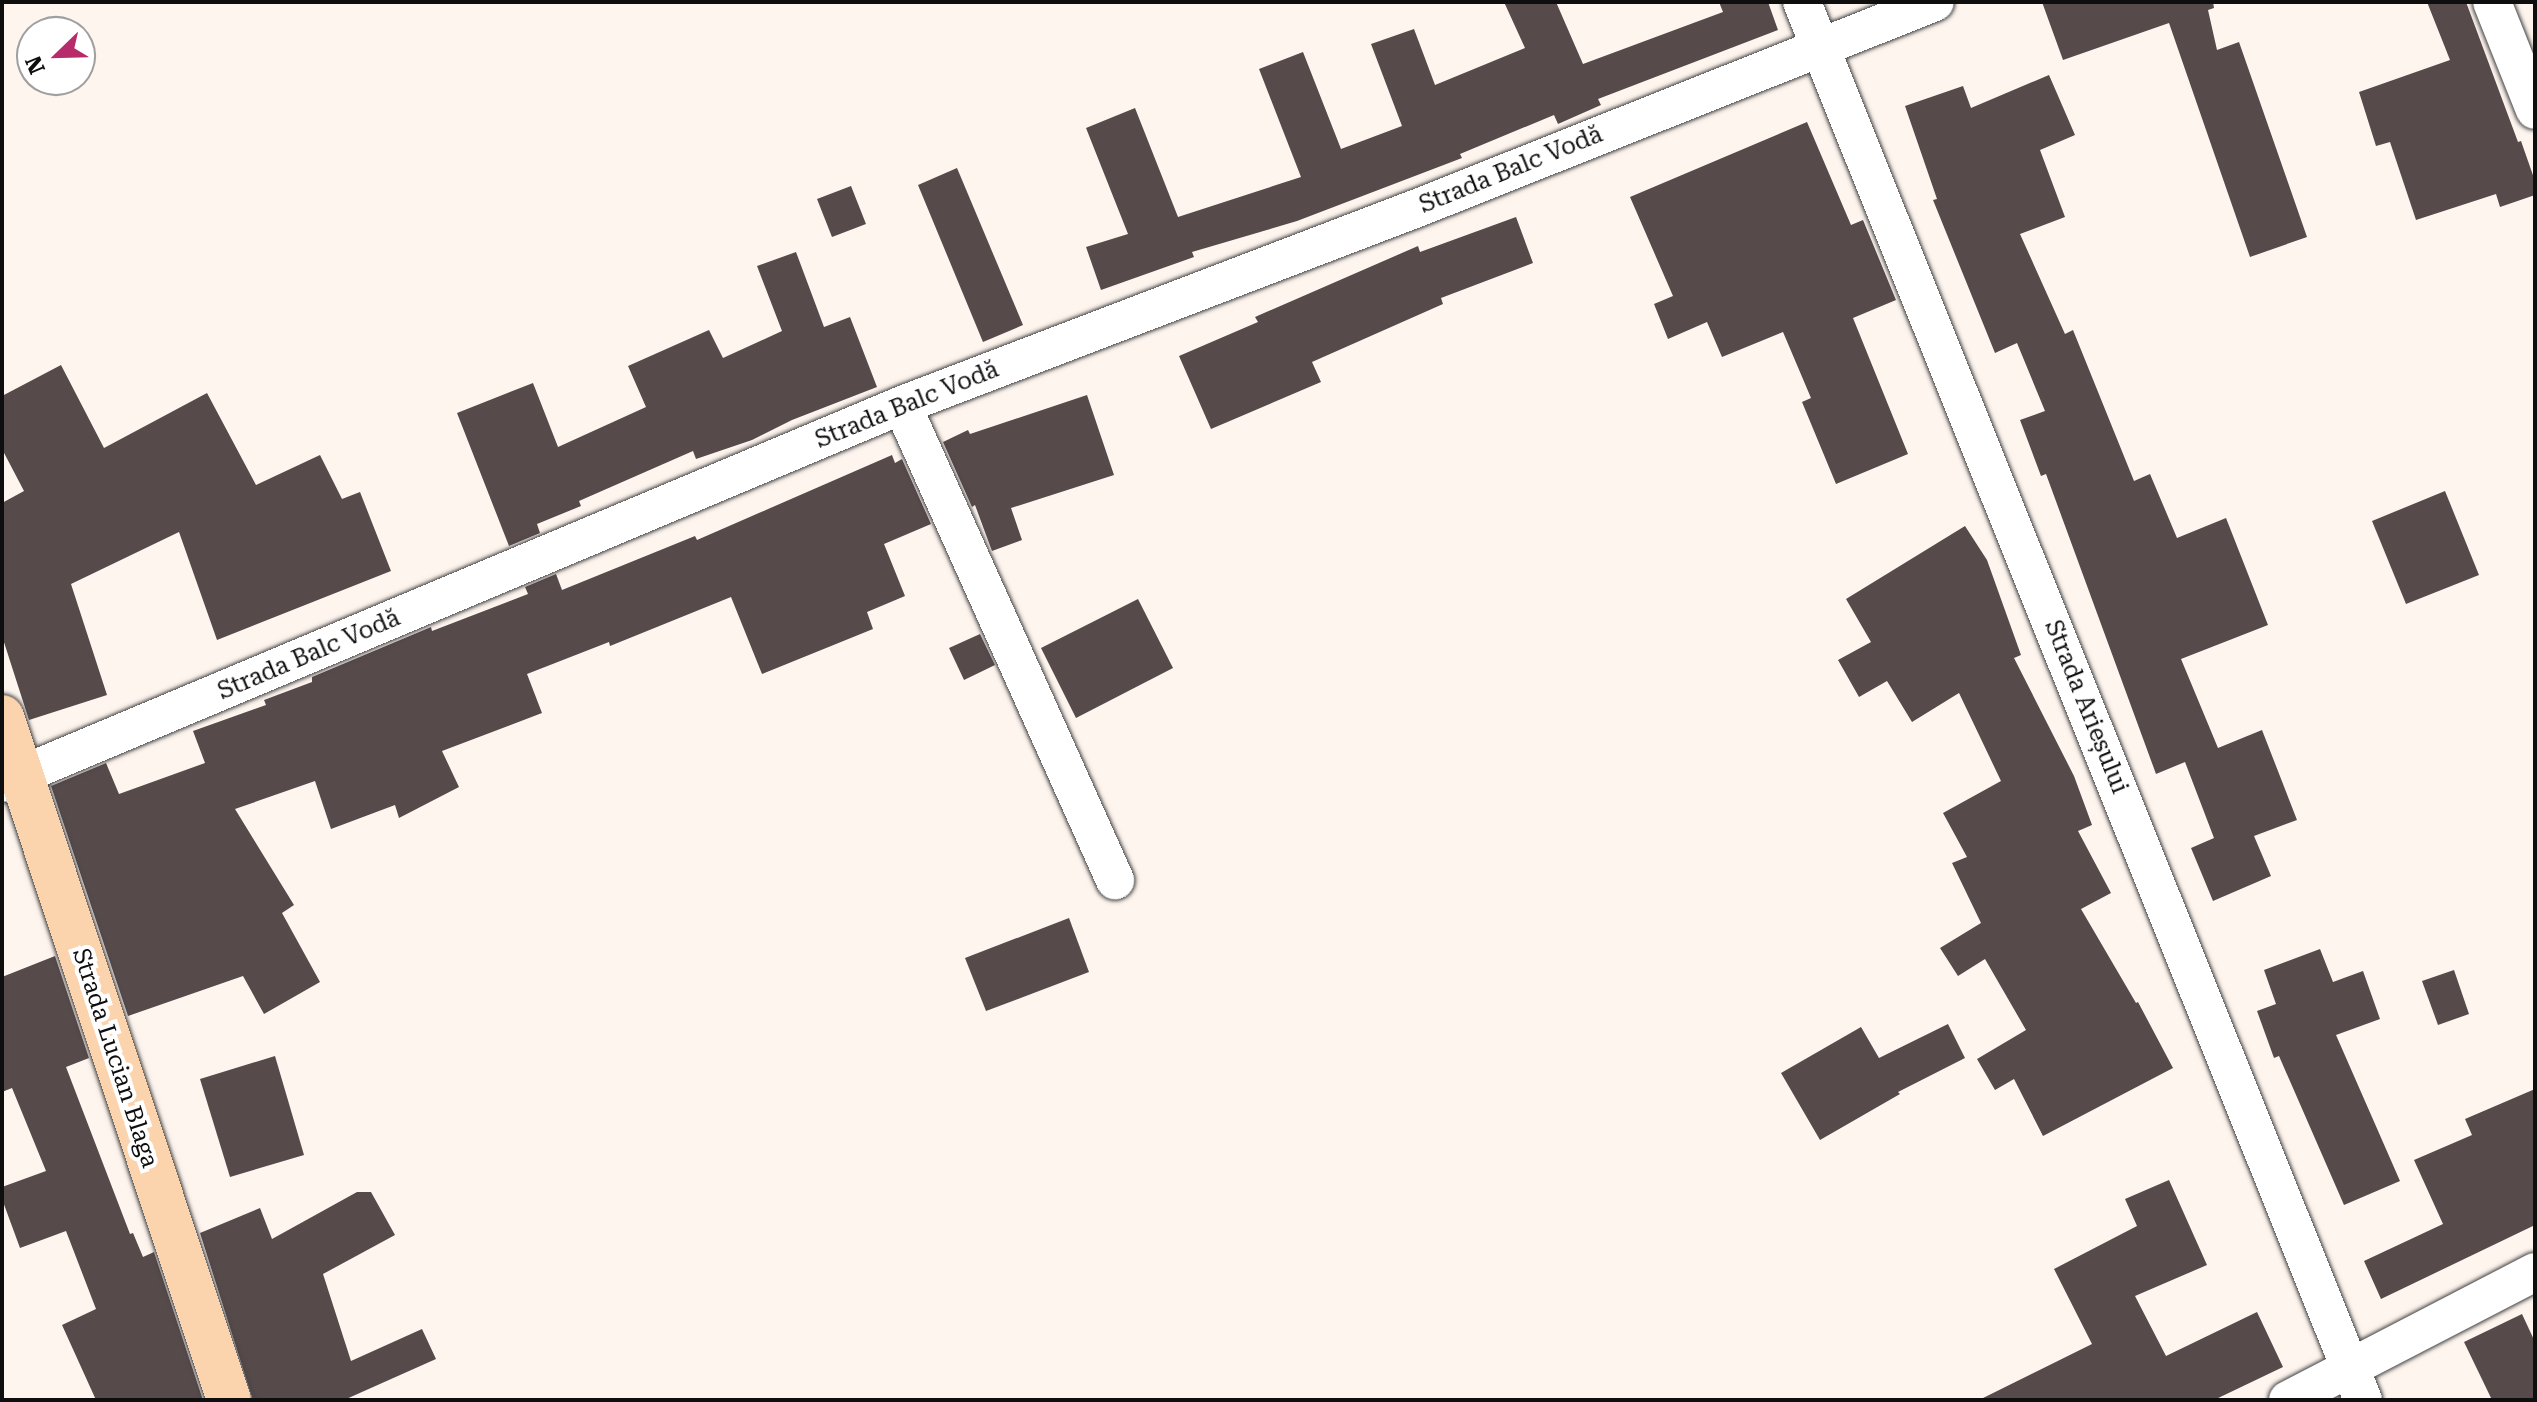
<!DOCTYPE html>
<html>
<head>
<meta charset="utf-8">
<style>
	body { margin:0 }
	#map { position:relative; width:2537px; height:1402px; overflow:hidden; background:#fef5ef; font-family:"Roboto Serif",serif }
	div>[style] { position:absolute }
	.building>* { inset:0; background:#564a4b }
	.roads { filter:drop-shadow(0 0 2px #414141) drop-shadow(0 0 2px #414141) }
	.street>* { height:38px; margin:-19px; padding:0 19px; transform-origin:19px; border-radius:19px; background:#fff }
	.secondary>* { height:44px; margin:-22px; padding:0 22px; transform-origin:22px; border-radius:22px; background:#fbd4ad }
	span { translate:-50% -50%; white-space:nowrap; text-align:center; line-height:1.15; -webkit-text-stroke:8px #fff; paint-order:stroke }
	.street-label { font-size:24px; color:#0e0e0e }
	.frame { position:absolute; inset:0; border:4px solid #0e0e0e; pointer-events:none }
	.north { position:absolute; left:16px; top:16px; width:80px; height:80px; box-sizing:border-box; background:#fff; border:2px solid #9f9f9f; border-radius:50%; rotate:247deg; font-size:22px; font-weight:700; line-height:32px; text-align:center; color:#0e0e0e }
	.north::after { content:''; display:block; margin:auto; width:28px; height:36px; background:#b82b6a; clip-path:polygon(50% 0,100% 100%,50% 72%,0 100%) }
</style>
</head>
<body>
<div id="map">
	<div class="building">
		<div style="clip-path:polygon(1504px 2px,1556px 2px,1583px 64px,1723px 12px,1719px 2px,1768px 2px,1778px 30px,1598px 99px,1601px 105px,1558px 124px,1554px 115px,1460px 154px,1462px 158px,1297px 221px,1192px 252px,1194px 257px,1101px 290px,1086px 247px,1128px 234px,1086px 128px,1135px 108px,1178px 217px,1301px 177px,1259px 69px,1303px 52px,1341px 149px,1402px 126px,1371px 44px,1414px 29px,1435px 85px,1525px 48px)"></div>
		<div style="clip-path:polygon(2042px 2px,2213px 2px,2214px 8px,2208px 10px,2217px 50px,2239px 42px,2307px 237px,2250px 257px,2169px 23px,2063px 60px)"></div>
		<div style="clip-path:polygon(2427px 2px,2466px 2px,2518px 142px,2521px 141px,2535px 181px,2535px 195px,2500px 207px,2496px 194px,2416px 220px,2390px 142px,2376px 146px,2359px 92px,2450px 60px)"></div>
		<div style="clip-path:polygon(2049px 75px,2075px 135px,2040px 150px,2065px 217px,2020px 234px,2065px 334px,2073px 330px,2134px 481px,2150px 474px,2177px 538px,2226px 518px,2268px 625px,2181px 659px,2218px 748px,2262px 730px,2297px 820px,2254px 836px,2271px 876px,2213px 901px,2191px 848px,2214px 838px,2185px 762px,2156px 774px,2046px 474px,2041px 476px,2020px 420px,2045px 411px,2017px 343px,1995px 353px,1933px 200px,1937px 199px,1905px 106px,1963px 86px,1971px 108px)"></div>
		<div style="clip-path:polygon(1807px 122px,1851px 225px,1863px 220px,1896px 300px,1853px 318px,1908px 454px,1836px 484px,1802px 402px,1811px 398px,1783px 332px,1722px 357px,1707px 322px,1668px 339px,1654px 304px,1673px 296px,1630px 197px)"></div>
		<div style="clip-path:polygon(957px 168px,1023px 325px,983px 342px,918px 185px)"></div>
		<div style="clip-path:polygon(851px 186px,866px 224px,832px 237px,817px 199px)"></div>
		<div style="clip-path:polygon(1516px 217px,1533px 263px,1441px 298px,1443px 304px,1312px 362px,1321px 382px,1211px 429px,1179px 356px,1258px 322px,1255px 317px,1418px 246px,1420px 252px)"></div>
		<div style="clip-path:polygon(796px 252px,824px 327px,850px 317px,877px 387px,792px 420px,752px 440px,696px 459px,693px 451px,579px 501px,581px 506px,537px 524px,540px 533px,509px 546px,457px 413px,533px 383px,558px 447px,646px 407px,628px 366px,709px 330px,723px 358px,782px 331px,757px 266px)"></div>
		<div style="clip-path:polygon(61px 365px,104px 448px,207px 393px,256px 485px,320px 455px,342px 499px,360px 492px,391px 571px,217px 640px,179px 532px,71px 584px,107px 695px,29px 720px,2px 636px,2px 503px,24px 491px,2px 449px,2px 396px)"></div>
		<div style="clip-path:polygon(1087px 395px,1114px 475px,1011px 508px,1022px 540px,992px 551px,975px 505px,972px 507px,943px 442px,968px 430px,970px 434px)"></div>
		<div style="clip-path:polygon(892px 455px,895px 463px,902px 459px,931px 524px,884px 544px,905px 596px,867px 612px,873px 629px,762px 674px,731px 597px,610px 646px,609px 642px,527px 674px,542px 713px,442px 751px,459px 787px,399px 818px,395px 805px,331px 829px,315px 781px,235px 809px,294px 905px,282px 913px,320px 982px,264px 1014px,243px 976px,128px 1016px,51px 786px,106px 763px,119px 794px,205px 763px,193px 731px,266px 705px,264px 700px,312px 682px,312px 677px,431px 627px,432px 631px,528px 594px,525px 587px,556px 574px,562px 590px,695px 536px,697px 540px)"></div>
		<div style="clip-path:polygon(2445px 491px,2479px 575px,2406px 604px,2372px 521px)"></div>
		<div style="clip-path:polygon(1965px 526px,1987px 560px,2021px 655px,2014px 658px,2074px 776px,2092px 825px,2078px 831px,2111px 893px,2081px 909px,2136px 1003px,2138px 1002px,2173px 1068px,2043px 1136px,2014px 1079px,1995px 1090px,1977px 1059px,2026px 1030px,1985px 959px,1958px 976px,1940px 948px,1981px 923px,1952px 863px,1967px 857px,1943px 813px,2001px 781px,1959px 693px,1912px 722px,1887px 681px,1859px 697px,1838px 660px,1871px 642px,1846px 599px)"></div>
		<div style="clip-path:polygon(1138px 599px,1173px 668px,1076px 718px,1041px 648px)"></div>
		<div style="clip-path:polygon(980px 634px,995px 665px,964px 680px,949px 648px)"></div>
		<div style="clip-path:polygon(1069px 918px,1089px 972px,986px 1011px,965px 958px)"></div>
		<div style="clip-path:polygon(2320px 949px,2333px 982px,2363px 971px,2380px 1019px,2336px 1035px,2400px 1181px,2344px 1205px,2279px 1056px,2274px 1058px,2257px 1011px,2276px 1004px,2264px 970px)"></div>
		<div style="clip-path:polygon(55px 956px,89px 1058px,66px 1067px,130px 1234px,133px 1233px,143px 1257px,154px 1252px,203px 1400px,96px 1400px,62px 1325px,96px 1309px,66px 1231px,20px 1248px,2px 1199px,2px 1187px,46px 1171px,12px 1088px,2px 1092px,2px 977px)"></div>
		<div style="clip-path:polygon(2454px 970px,2469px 1014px,2438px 1025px,2422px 981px)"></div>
		<div style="clip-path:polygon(1948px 1024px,1965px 1058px,1898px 1092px,1900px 1094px,1820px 1140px,1781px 1073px,1861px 1027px,1879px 1058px)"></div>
		<div style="clip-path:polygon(275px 1056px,304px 1155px,230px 1177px,200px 1079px)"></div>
		<div style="clip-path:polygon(2535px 1089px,2535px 1225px,2381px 1299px,2364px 1261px,2443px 1224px,2414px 1160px,2472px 1135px,2465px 1119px)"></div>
		<div style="clip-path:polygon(2169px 1180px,2207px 1265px,2135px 1296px,2166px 1356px,2257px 1312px,2283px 1367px,2214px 1400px,1979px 1400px,2092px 1344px,2054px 1269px,2137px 1226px,2125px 1199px)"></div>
		<div style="clip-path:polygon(357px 1192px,371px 1192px,395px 1235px,323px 1274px,351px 1361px,422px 1329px,436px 1359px,344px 1400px,253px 1400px,200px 1233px,260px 1208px,272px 1239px)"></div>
		<div style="clip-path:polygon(2522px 1314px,2535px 1342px,2535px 1400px,2492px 1400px,2464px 1342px)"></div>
	</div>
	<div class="roads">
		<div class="street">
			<div style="left:1802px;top:2px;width:1506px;rotate:68.14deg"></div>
			<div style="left:2492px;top:2px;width:116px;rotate:68.3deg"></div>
			<div style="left:902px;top:405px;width:521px;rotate:65.85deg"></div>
			<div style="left:2px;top:783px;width:976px;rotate:-22.78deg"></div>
			<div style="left:902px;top:405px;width:555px;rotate:-20.92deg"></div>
			<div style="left:1420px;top:207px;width:554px;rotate:-21.71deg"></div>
			<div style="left:2288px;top:1400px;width:278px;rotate:-27.4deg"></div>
		</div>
		<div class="secondary">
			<div style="left:2px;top:717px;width:720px;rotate:71.62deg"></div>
		</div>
	</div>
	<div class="street-label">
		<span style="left:1511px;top:170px;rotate:-22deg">Strada Balc Vodă</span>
		<span style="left:907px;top:405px;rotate:-22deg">Strada Balc Vodă</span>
		<span style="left:309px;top:655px;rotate:-23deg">Strada Balc Vodă</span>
		<span style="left:2086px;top:707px;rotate:68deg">Strada Arieșului</span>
		<span style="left:115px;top:1058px;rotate:72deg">Strada Lucian Blaga</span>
	</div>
	<div class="frame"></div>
	<div class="north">N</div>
</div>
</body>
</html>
